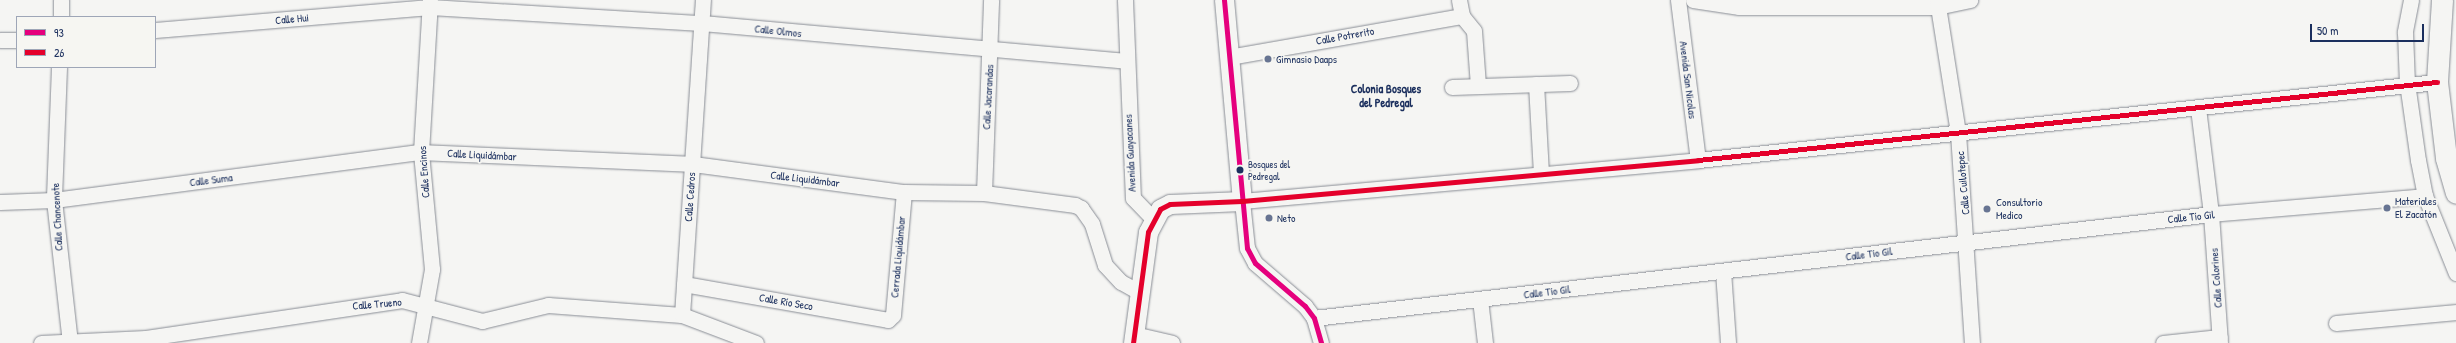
<!DOCTYPE html>
<html>
<head>
<meta charset="utf-8">
<style>
	body { margin:0 }
	#map { position:relative; width:2456px; height:343px; overflow:hidden; background:#f5f5f3; font-family:"Patrick Hand",sans-serif }
	div>[style] { position:absolute }
	.roads { filter:drop-shadow(0 0 1px #898d95) drop-shadow(0 0 1px #898d95) }
	.minor>* { height:15px; margin:-7.5px; padding:0 7.5px; transform-origin:7.5px; border-radius:7.5px; background:#f5f5f3 }
	.tertiary>* { height:19px; margin:-9.5px; padding:0 9.5px; transform-origin:9.5px; border-radius:9.5px; background:#f5f5f3 }
	.secondary>* { height:21px; margin:-10.5px; padding:0 10.5px; transform-origin:10.5px; border-radius:10.5px; background:#f5f5f3 }
	.bus-1>* { height:5px; margin:-2.5px; padding:0 2.5px; transform-origin:2.5px; border-radius:2.5px; background:#e5007d }
	.bus-2>* { height:5px; margin:-2.5px; padding:0 2.5px; transform-origin:2.5px; border-radius:2.5px; background:#e4002b }
	.dots>* { width:11px; height:11px; translate:-50% -50%; box-sizing:border-box; border:2px solid #f6f6f2; border-radius:50% }
	span { translate:-50% -50%; white-space:nowrap; text-align:center; line-height:1.15; -webkit-text-stroke:3.5px #f6f6f2; paint-order:stroke }
	.bus-label { font-size:10px; color:#1b2f5e }
	.left { translate:0 -50%; text-align:left }
	.street-label { font-size:11px; color:#1b2f5e }
	.poi-label { font-size:11px; color:#1b2f5e }
	.neighbourhood-label { font-size:12px; color:#1b2f5e; font-weight:700 }
	.legend { position:absolute; left:16px; top:16px; width:140px; height:52px; box-sizing:border-box; background:#f6f6f2; border:1px solid #9ea6b7; margin:0; padding:5px 7px; list-style:none; font-size:12px; color:#1b2f5e }
	.legend li { display:flex; align-items:center; gap:8px; height:20px }
	.legend b { width:20px; border:1px solid #9ea6b7 }
	.scale { position:absolute; left:2310px; top:24px; width:114px; height:18px; box-sizing:border-box; border:2px solid #1b2f5e; border-top:0; padding-left:5px; font-size:12px; line-height:14px; white-space:nowrap; color:#1b2f5e; -webkit-text-stroke:3px #f6f6f2; paint-order:stroke }
</style>
</head>
<body>
<div id="map">
	<div class="roads">
		<div class="minor">
			<div style="left:1125px;top:0;width:198px;rotate:87.7deg"></div>
			<div style="left:1133px;top:198px;width:29px;rotate:46deg"></div>
			<div style="left:1459px;top:0;width:16px;rotate:79deg"></div>
			<div style="left:1462px;top:16px;width:19px;rotate:51deg"></div>
			<div style="left:1474px;top:31px;width:55px;rotate:85.8deg"></div>
			<div style="left:1678px;top:0;width:161px;rotate:82.9deg"></div>
			<div style="left:1693px;top:0;width:47px;rotate:8.7deg"></div>
			<div style="left:1739px;top:7px;width:198px"></div>
			<div style="left:1937px;top:7px;width:34px;rotate:-12deg"></div>
			<div style="left:1937px;top:0;width:135px;rotate:81deg"></div>
			<div style="left:1958px;top:133px;width:210px;rotate:86.2deg"></div>
			<div style="left:2411px;top:0;width:33px;rotate:101deg"></div>
			<div style="left:2405px;top:32px;width:51px;rotate:87.8deg"></div>
			<div style="left:2407px;top:83px;width:78px;rotate:81.9deg"></div>
			<div style="left:2418px;top:160px;width:37px;rotate:79deg"></div>
			<div style="left:2425px;top:196px;width:83px;rotate:68.1deg"></div>
			<div style="left:61px;top:17px;width:17px;rotate:-90deg"></div>
			<div style="left:155px;top:30px;width:276px;rotate:-4.8deg"></div>
			<div style="left:430px;top:7px;width:272px;rotate:3.4deg"></div>
			<div style="left:702px;top:23px;width:426px;rotate:5.1deg"></div>
			<div style="left:0;top:40px;width:17px"></div>
			<div style="left:1229px;top:57px;width:237px;rotate:-10deg"></div>
			<div style="left:59px;top:67px;width:133px;rotate:92.2deg"></div>
			<div style="left:54px;top:200px;width:144px;rotate:83.6deg"></div>
			<div style="left:1536px;top:84px;width:90px;rotate:86.8deg"></div>
			<div style="left:1452px;top:87px;width:118px;rotate:-1.9deg"></div>
			<div style="left:2198px;top:108px;width:107px;rotate:83deg"></div>
			<div style="left:2211px;top:214px;width:129px;rotate:86deg"></div>
			<div style="left:984px;top:193px;width:193px;rotate:-87.9deg"></div>
			<div style="left:0;top:202px;width:54px;rotate:-2.1deg"></div>
			<div style="left:54px;top:200px;width:370px;rotate:-7.5deg"></div>
			<div style="left:421px;top:152px;width:272px;rotate:2.5deg"></div>
			<div style="left:693px;top:164px;width:213px;rotate:7.6deg"></div>
			<div style="left:904px;top:192px;width:80px;rotate:0.7deg"></div>
			<div style="left:984px;top:193px;width:92px;rotate:7.5deg"></div>
			<div style="left:1075px;top:205px;width:7px;rotate:27deg"></div>
			<div style="left:1081px;top:208px;width:19px;rotate:55deg"></div>
			<div style="left:1092px;top:224px;width:43px;rotate:72.4deg"></div>
			<div style="left:1105px;top:265px;width:23px;rotate:47deg"></div>
			<div style="left:1121px;top:282px;width:21px;rotate:29deg"></div>
			<div style="left:1723px;top:271px;width:72px;rotate:86deg"></div>
			<div style="left:684px;top:284px;width:207px;rotate:10deg"></div>
			<div style="left:888px;top:320px;width:7px;rotate:-45deg"></div>
			<div style="left:893px;top:315px;width:123px;rotate:-84.9deg"></div>
			<div style="left:1480px;top:299px;width:44px;rotate:83.5deg"></div>
			<div style="left:682px;top:315px;width:316px;rotate:-86.2deg"></div>
			<div style="left:1314px;top:318px;width:903px;rotate:-6.61deg"></div>
			<div style="left:2211px;top:214px;width:215px;rotate:-4.8deg"></div>
			<div style="left:2336px;top:323px;width:121px;rotate:-5.2deg"></div>
			<div style="left:1134px;top:334px;width:39px;rotate:13deg"></div>
			<div style="left:41px;top:343px;width:105px;rotate:-2.7deg"></div>
			<div style="left:146px;top:338px;width:259px;rotate:-8.4deg"></div>
			<div style="left:402px;top:300px;width:83px;rotate:14.7deg"></div>
			<div style="left:482px;top:321px;width:68px;rotate:-13.6deg"></div>
			<div style="left:548px;top:305px;width:134px;rotate:4.3deg"></div>
			<div style="left:682px;top:315px;width:79px;rotate:20.7deg"></div>
			<div style="left:419px;top:343px;width:75px;rotate:-80deg"></div>
			<div style="left:432px;top:269px;width:118px;rotate:-95.4deg"></div>
			<div style="left:421px;top:152px;width:152px;rotate:-86.6deg"></div>
			<div style="left:1321px;top:343px;width:26px;rotate:-106deg"></div>
			<div style="left:1314px;top:318px;width:15px;rotate:-127deg"></div>
			<div style="left:1305px;top:306px;width:66px;rotate:-139.3deg"></div>
			<div style="left:1255px;top:263px;width:17px;rotate:-118deg"></div>
			<div style="left:1247px;top:248px;width:47px;rotate:-96.1deg"></div>
			<div style="left:1242px;top:201px;width:458px;rotate:-5.1deg"></div>
			<div style="left:1698px;top:160px;width:743px;rotate:-6.03deg"></div>
			<div style="left:2163px;top:343px;width:57px;rotate:-6deg"></div>
		</div>
		<div class="tertiary">
			<div style="left:1133px;top:343px;width:112px;rotate:-82.3deg"></div>
			<div style="left:1148px;top:232px;width:26px;rotate:-62deg"></div>
			<div style="left:1160px;top:209px;width:11px;rotate:-27deg"></div>
			<div style="left:1170px;top:204px;width:72px;rotate:-2.4deg"></div>
			<div style="left:1242px;top:201px;width:202px;rotate:-95.1deg"></div>
		</div>
		<div class="secondary">
			<div style="left:2442px;top:0;width:82px;rotate:93.5deg"></div>
			<div style="left:2437px;top:82px;width:77px;rotate:83.2deg"></div>
			<div style="left:2446px;top:158px;width:36px;rotate:74deg"></div>
		</div>
	</div>
	<div class="bus-1">
		<div style="left:1224px;top:0;width:249px;rotate:84.7deg"></div>
		<div style="left:1247px;top:248px;width:17px;rotate:62deg"></div>
		<div style="left:1255px;top:263px;width:66px;rotate:40.7deg"></div>
		<div style="left:1305px;top:306px;width:15px;rotate:53deg"></div>
		<div style="left:1314px;top:318px;width:26px;rotate:74deg"></div>
	</div>
	<div class="bus-2">
		<div style="left:1133px;top:343px;width:112px;rotate:-82.3deg"></div>
		<div style="left:1148px;top:232px;width:26px;rotate:-62deg"></div>
		<div style="left:1160px;top:209px;width:11px;rotate:-27deg"></div>
		<div style="left:1170px;top:204px;width:72px;rotate:-2.4deg"></div>
		<div style="left:1242px;top:201px;width:458px;rotate:-5.1deg"></div>
		<div style="left:1698px;top:160px;width:743px;rotate:-6.03deg"></div>
	</div>
	<div class="dots">
		<div style="left:1268px;top:59px;background:#677492"></div>
		<div style="left:1240px;top:170px;background:#1b2f5e"></div>
		<div style="left:2387px;top:208px;background:#677492"></div>
		<div style="left:1987px;top:209px;background:#677492"></div>
		<div style="left:1269px;top:218px;background:#677492"></div>
	</div>
	<div class="bus-label">
		<span class="left" style="left:1248px;top:170px">Bosques del<br>Pedregal</span>
	</div>
	<div class="street-label">
		<span style="left:292px;top:19px;rotate:-5deg">Calle Hui</span>
		<span style="left:778px;top:31px;rotate:6deg">Calle Olmos</span>
		<span style="left:1345px;top:36px;rotate:-10deg">Calle Potrerito</span>
		<span style="left:1688px;top:80px;rotate:83deg">Avenida San Nicolas</span>
		<span style="left:988px;top:97px;rotate:-87deg">Calle Jacarandas</span>
		<span style="left:1130px;top:153px;rotate:-93deg">Avenida Guayacanes</span>
		<span style="left:482px;top:155px;rotate:3deg">Calle Liquidámbar</span>
		<span style="left:424px;top:172px;rotate:-94deg">Calle Encinos</span>
		<span style="left:805px;top:179px;rotate:7deg">Calle Liquidámbar</span>
		<span style="left:211px;top:180px;rotate:-7deg">Calle Suma</span>
		<span style="left:1963px;top:183px;rotate:-95deg">Calle Cuilotepec</span>
		<span style="left:690px;top:197px;rotate:-86deg">Calle Cedros</span>
		<span style="left:57px;top:217px;rotate:-93deg">Calle Chancenote</span>
		<span style="left:2191px;top:217px;rotate:-6deg">Calle Tío Gil</span>
		<span style="left:1869px;top:254px;rotate:-7deg">Calle Tío Gil</span>
		<span style="left:898px;top:257px;rotate:-85deg">Cerrada Liquidámbar</span>
		<span style="left:2216px;top:278px;rotate:-94deg">Calle Colorines</span>
		<span style="left:1547px;top:292px;rotate:-7deg">Calle Tío Gil</span>
		<span style="left:786px;top:302px;rotate:10deg">Calle Río Seco</span>
		<span style="left:377px;top:304px;rotate:-5deg">Calle Trueno</span>
	</div>
	<div class="poi-label">
		<span class="left" style="left:1276px;top:59px">Gimnasio Daaps</span>
		<span class="left" style="left:2395px;top:208px">Materiales<br>El Zacatón</span>
		<span class="left" style="left:1996px;top:209px">Consultorio<br>Medico</span>
		<span class="left" style="left:1277px;top:218px">Neto</span>
	</div>
	<div class="neighbourhood-label">
		<span style="left:1386px;top:96px">Colonia Bosques<br>del Pedregal</span>
	</div>
	<ul class="legend">
	<li><b style="height:5px;background:#e5007d"></b>93</li>
	<li><b style="height:5px;background:#e4002b"></b>26</li>
	</ul>
	<div class="scale">50 m</div>
</div>
</body>
</html>
